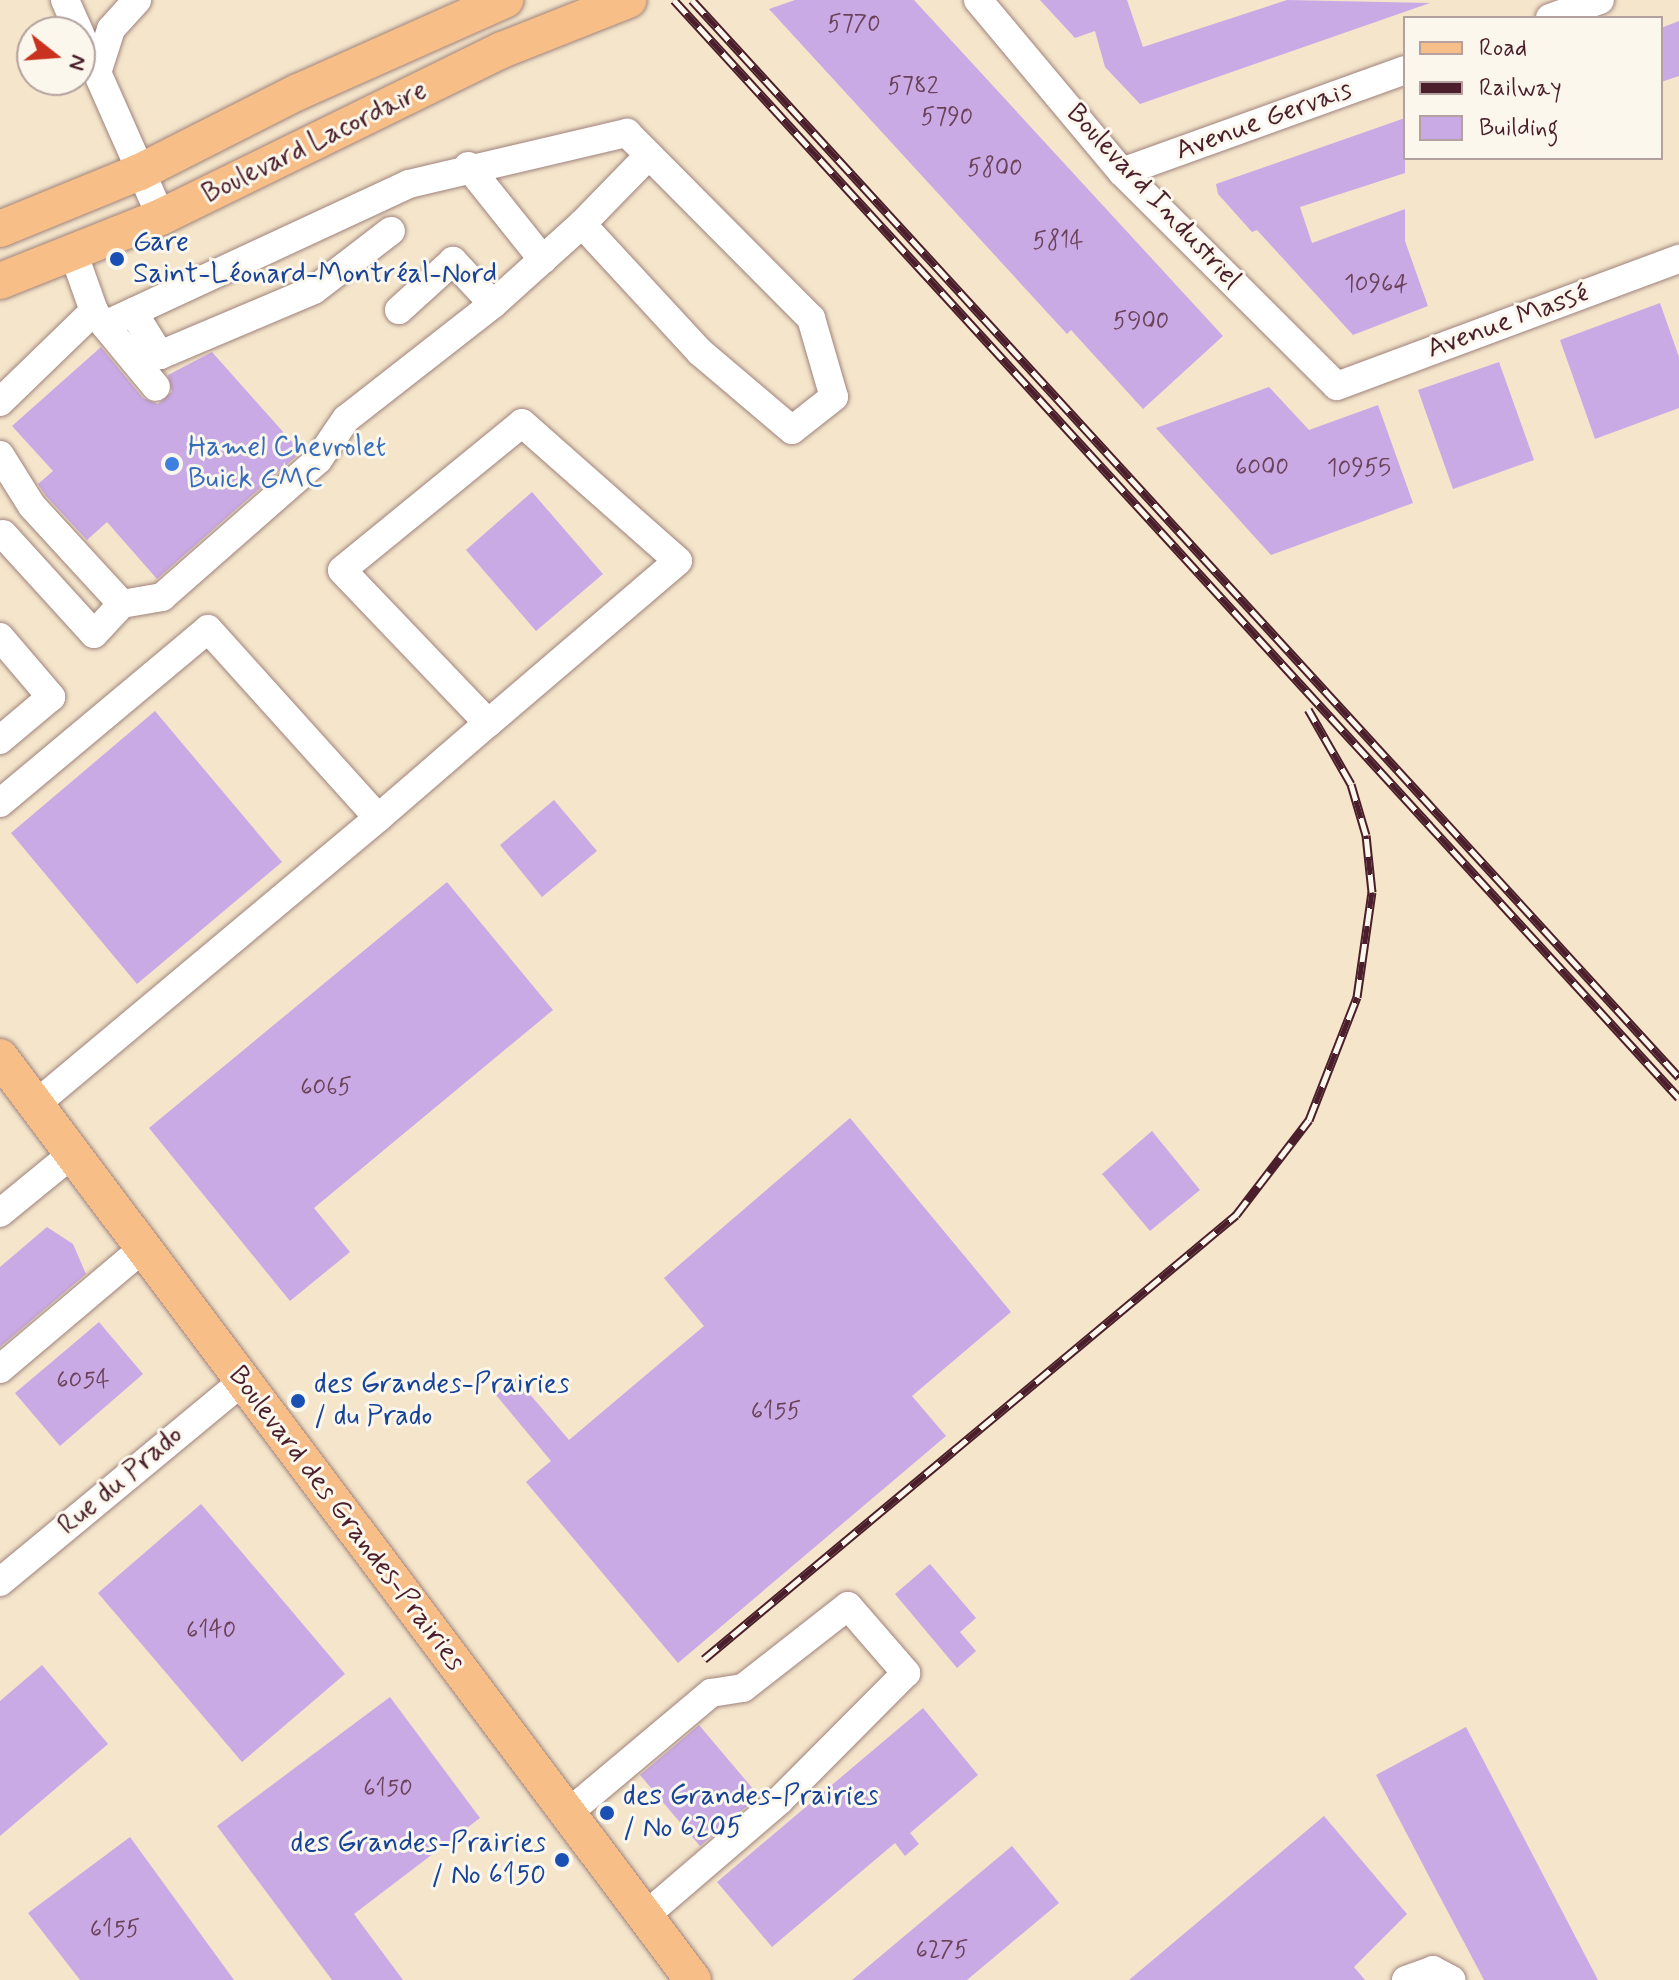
<!DOCTYPE html>
<html>
<head>
<meta charset="utf-8">
<style>
	body { margin:0 }
	#map { position:relative; width:1679px; height:1980px; overflow:hidden; background:#f4e5cb; font-family:Mynerve,sans-serif }
	div>[style] { position:absolute }
	.building>* { inset:0; background:#caaae5 }
	.roads { filter:drop-shadow(0 0 2px #9f827b) drop-shadow(0 0 2px #9f827b) }
	.minor>* { height:28px; margin:-14px; padding:0 14px; transform-origin:14px; border-radius:14px; background:#fff }
	.major>* { height:36px; margin:-18px; padding:0 18px; transform-origin:18px; border-radius:18px; background:#f7be87 }
	.rail>* { height:9px; margin-top:-4.5px; transform-origin:0; background:repeating-linear-gradient(90deg,#fbf7ec 0 18px,#4a1f2b 0 36px); box-sizing:border-box; border-block:2px solid #4a1f2b }
	.dots>* { width:22px; height:22px; translate:-50% -50%; box-sizing:border-box; border:4px solid #fbf7ec; border-radius:50% }
	span { translate:-50% -50%; white-space:nowrap; text-align:center; line-height:1.15; -webkit-text-stroke:6px #fbf7ec; paint-order:stroke }
	.number-label { font-size:24px; color:#6a425a }
	.number-label span { -webkit-text-stroke-width:0 }
	.street-label { font-size:28px; color:#4a1f2b }
	.transit-label { font-size:28px; color:#164399 }
	.left { translate:0 -50%; text-align:left }
	.right { translate:-100% -50%; text-align:right }
	.shop-label { font-size:28px; color:#366cbe }
	.legend { position:absolute; left:1403px; top:16px; width:260px; height:144px; box-sizing:border-box; background:#fbf7ec; border:2px solid #b4a19f; margin:0; padding:10px 14px; list-style:none; font-size:24px; color:#4a1f2b }
	.legend li { display:flex; align-items:center; gap:16px; height:40px }
	.legend b { width:40px; border:2px solid #b4a19f }
	.north { position:absolute; left:16px; top:16px; width:80px; height:80px; box-sizing:border-box; background:#fbf7ec; border:2px solid #b4a19f; border-radius:50%; rotate:107deg; font-size:22px; font-weight:700; line-height:32px; text-align:center; color:#4a1f2b }
	.north::after { content:''; display:block; margin:auto; width:28px; height:36px; background:#c8321e; clip-path:polygon(50% 0,100% 100%,50% 72%,0 100%) }
</style>
</head>
<body>
<div id="map">
	<div class="building">
		<div style="clip-path:polygon(795px 0,914px 0,1223px 336px,1143px 409px,1071px 330px,1067px 334px,769px 9px)"></div>
		<div style="clip-path:polygon(1040px 0,1127px 0,1143px 47px,1287px 0,1430px 3px,1140px 104px,1105px 67px,1095px 31px,1075px 38px)"></div>
		<div style="clip-path:polygon(1679px 21px,1679px 76px,1661px 82px,1661px 28px)"></div>
		<div style="clip-path:polygon(1405px 118px,1405px 173px,1300px 207px,1312px 243px,1405px 209px,1405px 241px,1428px 306px,1353px 335px,1257px 230px,1252px 232px,1218px 194px,1216px 184px)"></div>
		<div style="clip-path:polygon(1660px 303px,1679px 357px,1679px 408px,1595px 439px,1560px 340px)"></div>
		<div style="clip-path:polygon(101px 347px,143px 398px,158px 404px,172px 392px,168px 375px,212px 352px,301px 452px,157px 579px,107px 522px,87px 540px,46px 496px,38px 484px,53px 471px,12px 426px)"></div>
		<div style="clip-path:polygon(1499px 362px,1534px 460px,1453px 489px,1418px 390px)"></div>
		<div style="clip-path:polygon(1269px 387px,1309px 430px,1378px 405px,1413px 503px,1271px 555px,1156px 428px)"></div>
		<div style="clip-path:polygon(532px 492px,603px 574px,536px 631px,466px 550px)"></div>
		<div style="clip-path:polygon(155px 711px,282px 862px,137px 984px,11px 833px)"></div>
		<div style="clip-path:polygon(554px 800px,597px 851px,542px 897px,500px 845px)"></div>
		<div style="clip-path:polygon(447px 882px,553px 1010px,314px 1208px,350px 1252px,290px 1301px,149px 1128px)"></div>
		<div style="clip-path:polygon(850px 1118px,1011px 1312px,912px 1396px,946px 1436px,678px 1663px,526px 1482px,551px 1461px,496px 1395px,516px 1378px,569px 1440px,704px 1326px,664px 1278px)"></div>
		<div style="clip-path:polygon(1152px 1131px,1200px 1190px,1150px 1231px,1102px 1174px)"></div>
		<div style="clip-path:polygon(47px 1227px,73px 1244px,86px 1274px,0 1347px,0 1267px)"></div>
		<div style="clip-path:polygon(99px 1322px,143px 1374px,60px 1446px,15px 1393px)"></div>
		<div style="clip-path:polygon(201px 1504px,345px 1674px,242px 1762px,98px 1593px)"></div>
		<div style="clip-path:polygon(930px 1564px,976px 1618px,960px 1632px,976px 1651px,957px 1668px,895px 1594px)"></div>
		<div style="clip-path:polygon(42px 1665px,108px 1744px,0 1836px,0 1701px)"></div>
		<div style="clip-path:polygon(390px 1697px,480px 1818px,354px 1914px,403px 1980px,332px 1980px,217px 1826px)"></div>
		<div style="clip-path:polygon(923px 1708px,978px 1775px,910px 1833px,919px 1844px,905px 1856px,895px 1843px,772px 1947px,717px 1882px)"></div>
		<div style="clip-path:polygon(699px 1725px,759px 1796px,700px 1846px,640px 1775px)"></div>
		<div style="clip-path:polygon(1466px 1727px,1598px 1980px,1484px 1980px,1431px 1880px,1376px 1775px)"></div>
		<div style="clip-path:polygon(1324px 1816px,1407px 1914px,1354px 1967px,1365px 1980px,1129px 1980px)"></div>
		<div style="clip-path:polygon(130px 1837px,234px 1980px,80px 1980px,28px 1913px)"></div>
		<div style="clip-path:polygon(1012px 1846px,1059px 1903px,967px 1980px,852px 1980px)"></div>
	</div>
	<div class="roads">
		<div class="minor">
			<div style="left:65px;top:0;width:35px;rotate:66deg"></div>
			<div style="left:978px;top:0;width:224px;rotate:50.1deg"></div>
			<div style="left:1122px;top:172px;width:303px;rotate:44.9deg"></div>
			<div style="left:1337px;top:386px;width:365px;rotate:-20.4deg"></div>
			<div style="left:1550px;top:18px;width:53px;rotate:-19.8deg"></div>
			<div style="left:80px;top:34px;width:200px;rotate:66.1deg"></div>
			<div style="left:97px;top:73px;width:46px;rotate:-72.3deg"></div>
			<div style="left:111px;top:29px;width:39px;rotate:-48deg"></div>
			<div style="left:468px;top:166px;width:120px;rotate:51.4deg"></div>
			<div style="left:1122px;top:172px;width:301px;rotate:-19.8deg"></div>
			<div style="left:582px;top:224px;width:96px;rotate:-45.8deg"></div>
			<div style="left:94px;top:312px;width:97px;rotate:50.4deg"></div>
			<div style="left:133px;top:312px;width:51px;rotate:57.9deg"></div>
			<div style="left:160px;top:355px;width:167px;rotate:-22.9deg"></div>
			<div style="left:314px;top:290px;width:97px;rotate:-37.5deg"></div>
			<div style="left:105px;top:325px;width:335px;rotate:-24.9deg"></div>
			<div style="left:409px;top:184px;width:224px;rotate:-13.2deg"></div>
			<div style="left:627px;top:133px;width:261px;rotate:45.2deg"></div>
			<div style="left:811px;top:318px;width:82px;rotate:73.8deg"></div>
			<div style="left:834px;top:397px;width:53px;rotate:141.8deg"></div>
			<div style="left:792px;top:430px;width:121px;rotate:-139.7deg"></div>
			<div style="left:700px;top:352px;width:174px;rotate:-132.7deg"></div>
			<div style="left:582px;top:224px;width:120px;rotate:138deg"></div>
			<div style="left:0;top:402px;width:131px;rotate:-44.1deg"></div>
			<div style="left:94px;top:311px;width:63px;rotate:-109.6deg"></div>
			<div style="left:0;top:455px;width:60px;rotate:57.9deg"></div>
			<div style="left:32px;top:506px;width:133px;rotate:47.4deg"></div>
			<div style="left:122px;top:604px;width:41px;rotate:-9.9deg"></div>
			<div style="left:162px;top:597px;width:208px;rotate:-41.3deg"></div>
			<div style="left:318px;top:460px;width:50px;rotate:-55.7deg"></div>
			<div style="left:346px;top:419px;width:187px;rotate:-38deg"></div>
			<div style="left:493px;top:304px;width:59px;rotate:-132.9deg"></div>
			<div style="left:453px;top:261px;width:73px;rotate:137.8deg"></div>
			<div style="left:3px;top:534px;width:135px;rotate:47.7deg"></div>
			<div style="left:94px;top:634px;width:41px;rotate:-47deg"></div>
			<div style="left:0;top:637px;width:79px;rotate:49.6deg"></div>
			<div style="left:51px;top:697px;width:67px;rotate:139.9deg"></div>
			<div style="left:0;top:803px;width:271px;rotate:-39.9deg"></div>
			<div style="left:208px;top:629px;width:254px;rotate:48deg"></div>
			<div style="left:378px;top:818px;width:447px;rotate:140.1deg"></div>
			<div style="left:378px;top:818px;width:145px;rotate:-40.8deg"></div>
			<div style="left:488px;top:723px;width:211px;rotate:-133.7deg"></div>
			<div style="left:342px;top:570px;width:232px;rotate:-39.2deg"></div>
			<div style="left:522px;top:423px;width:208px;rotate:41.5deg"></div>
			<div style="left:678px;top:561px;width:250px;rotate:139.5deg"></div>
			<div style="left:0;top:1213px;width:93px;rotate:-39.3deg"></div>
			<div style="left:0;top:1369px;width:186px;rotate:-40.2deg"></div>
			<div style="left:0;top:1582px;width:314px;rotate:-39.6deg"></div>
			<div style="left:568px;top:1813px;width:187px;rotate:-40deg"></div>
			<div style="left:711px;top:1693px;width:32px;rotate:-9deg"></div>
			<div style="left:743px;top:1688px;width:133px;rotate:-38deg"></div>
			<div style="left:848px;top:1606px;width:89px;rotate:49.1deg"></div>
			<div style="left:906px;top:1673px;width:180px;rotate:134.8deg"></div>
			<div style="left:779px;top:1801px;width:177px;rotate:139.4deg"></div>
			<div style="left:1406px;top:1980px;width:29px;rotate:-20deg"></div>
			<div style="left:1433px;top:1970px;width:21px;rotate:28deg"></div>
		</div>
		<div class="major">
			<div style="left:0;top:229px;width:151px;rotate:-22.2deg"></div>
			<div style="left:140px;top:172px;width:177px;rotate:-26.9deg"></div>
			<div style="left:298px;top:92px;width:227px;rotate:-24deg"></div>
			<div style="left:0;top:281px;width:173px;rotate:-21.7deg"></div>
			<div style="left:161px;top:217px;width:380px;rotate:-26.1deg"></div>
			<div style="left:502px;top:50px;width:136px;rotate:-21.6deg"></div>
			<div style="left:0;top:1057px;width:1154px;rotate:53.1deg"></div>
		</div>
	</div>
	<div class="rail">
		<div style="left:674px;top:0;width:1488px;rotate:47.53deg"></div>
		<div style="left:692px;top:0;width:1461px;rotate:47.5deg"></div>
		<div style="left:704px;top:1659px;width:693px;rotate:-39.85deg"></div>
		<div style="left:1236px;top:1215px;width:120px;rotate:-52.5deg"></div>
		<div style="left:1309px;top:1120px;width:132px;rotate:-68.7deg"></div>
		<div style="left:1357px;top:997px;width:106px;rotate:-81.9deg"></div>
		<div style="left:1372px;top:892px;width:57px;rotate:-96deg"></div>
		<div style="left:1366px;top:835px;width:53px;rotate:-106.4deg"></div>
		<div style="left:1351px;top:784px;width:86px;rotate:-119.8deg"></div>
	</div>
	<div class="dots">
		<div style="left:117px;top:259px;background:#1a4fb4"></div>
		<div style="left:172px;top:464px;background:#3f7fe0"></div>
		<div style="left:298px;top:1401px;background:#1a4fb4"></div>
		<div style="left:607px;top:1813px;background:#1a4fb4"></div>
		<div style="left:562px;top:1860px;background:#1a4fb4"></div>
	</div>
	<div class="number-label">
		<span style="left:854px;top:25px">5770</span>
		<span style="left:913px;top:87px">5782</span>
		<span style="left:947px;top:118px">5790</span>
		<span style="left:995px;top:169px">5800</span>
		<span style="left:1058px;top:242px">5814</span>
		<span style="left:1376px;top:285px">10964</span>
		<span style="left:1141px;top:322px">5900</span>
		<span style="left:1262px;top:468px">6000</span>
		<span style="left:1359px;top:469px">10955</span>
		<span style="left:326px;top:1088px">6065</span>
		<span style="left:83px;top:1381px">6054</span>
		<span style="left:776px;top:1412px">6155</span>
		<span style="left:211px;top:1631px">6140</span>
		<span style="left:388px;top:1789px">6150</span>
		<span style="left:115px;top:1930px">6155</span>
		<span style="left:942px;top:1951px">6275</span>
	</div>
	<div class="street-label">
		<span style="left:1264px;top:121px;rotate:-20deg">Avenue Gervais</span>
		<span style="left:315px;top:143px;rotate:-26deg">Boulevard Lacordaire</span>
		<span style="left:1153px;top:197px;rotate:47deg">Boulevard Industriel</span>
		<span style="left:1508px;top:322px;rotate:-20deg">Avenue Massé</span>
		<span style="left:121px;top:1481px;rotate:-40deg">Rue du Prado</span>
		<span style="left:346px;top:1519px;rotate:53deg">Boulevard des Grandes-Prairies</span>
	</div>
	<div class="transit-label">
		<span class="left" style="left:133px;top:259px">Gare<br>Saint-Léonard-Montréal-Nord</span>
		<span class="left" style="left:314px;top:1401px">des Grandes-Prairies<br>/ du Prado</span>
		<span class="left" style="left:623px;top:1813px">des Grandes-Prairies<br>/ No 6205</span>
		<span class="right" style="left:546px;top:1860px">des Grandes-Prairies<br>/ No 6150</span>
	</div>
	<div class="shop-label">
		<span class="left" style="left:188px;top:464px">Hamel Chevrolet<br>Buick GMC</span>
	</div>
	<ul class="legend">
	<li><b style="height:10px;background:#f7be87"></b>Road</li>
	<li><b style="height:10px;background:#4a1f2b"></b>Railway</li>
	<li><b style="height:22px;background:#caaae5"></b>Building</li>
	</ul>
	<div class="north">N</div>
</div>
</body>
</html>
